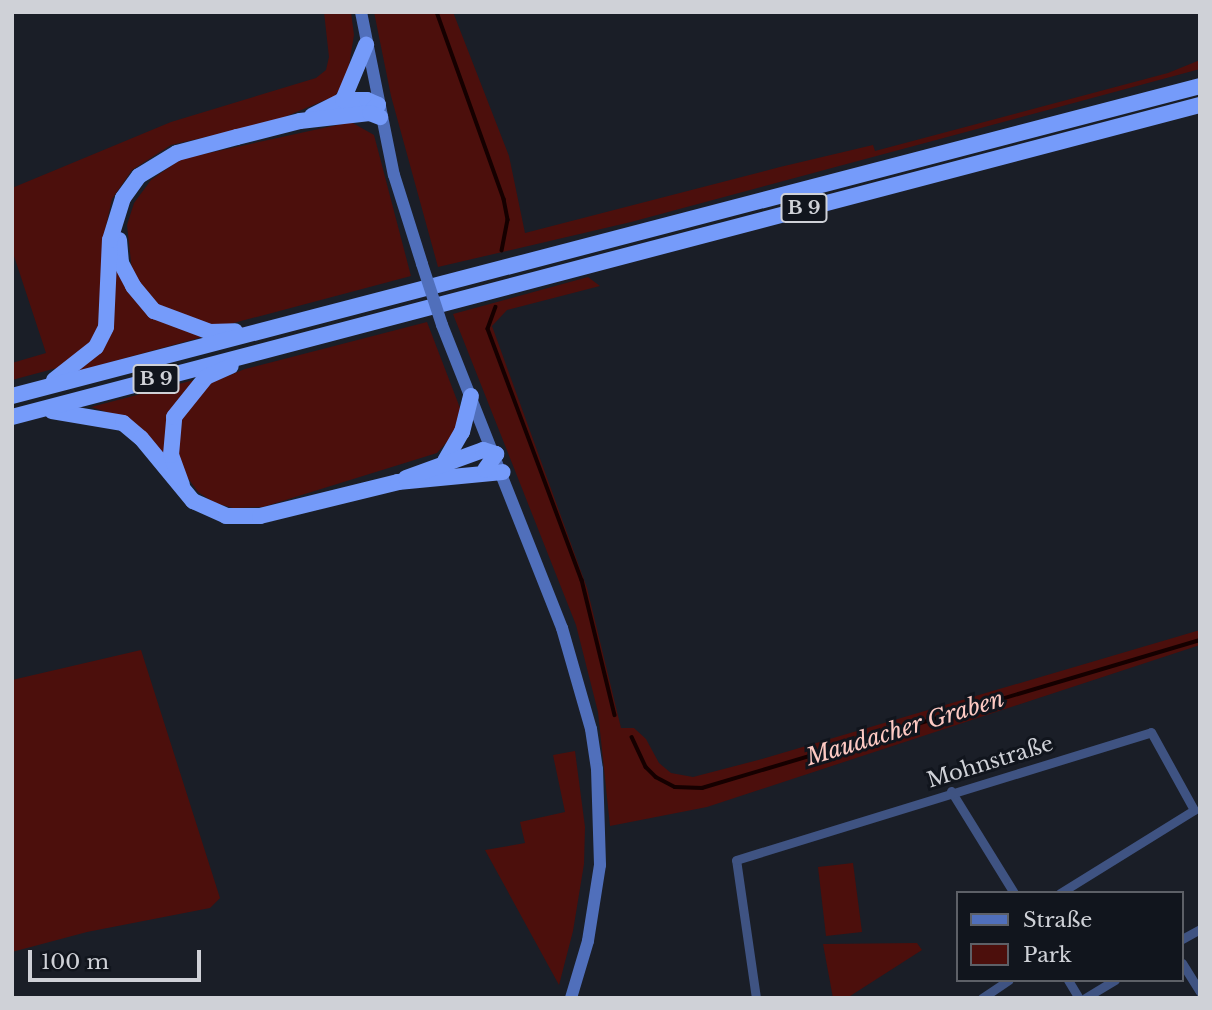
<!DOCTYPE html>
<html>
<head>
<meta charset="utf-8">
<style>
	body { margin:0 }
	#map { position:relative; width:1212px; height:1010px; overflow:hidden; background:#1a1e27; font-family:"Libre Baskerville",serif }
	div>[style] { position:absolute }
	.green>* { inset:0; background:#4c0f0c }
	.stream>* { height:3.5px; margin:-1.75px; padding:0 1.75px; transform-origin:1.75px; border-radius:1.75px; background:#150000 }
	.street>* { height:9px; margin:-4.5px; padding:0 4.5px; transform-origin:4.5px; border-radius:4.5px; background:#3f5382 }
	.secondary>* { height:12px; margin:-6px; padding:0 6px; transform-origin:6px; border-radius:6px; background:#506fbb }
	.highway>* { height:16px; margin:-8px; padding:0 8px; transform-origin:8px; border-radius:8px; background:#759bfa }
	.secondary-bridge>* { height:12px; margin:-6px; padding:0 6px; transform-origin:6px; border-radius:6px; background:#506fbb }
	span { translate:-50% -50%; white-space:nowrap; text-align:center; line-height:1.15; -webkit-text-stroke:6px #11151d; paint-order:stroke }
	.shield-label span { padding:2px 5px; background:#11151d; border:2px solid; border-radius:5px; -webkit-text-stroke-width:0 }
	.shield-label { font-size:19px; color:#cfd1d7; font-weight:700 }
	.street-label { font-size:21px; color:#cfd1d7 }
	.water-label { font-size:23px; color:#fecac3; font-style:italic }
	.frame { position:absolute; inset:0; border:14px solid #cfd1d7; pointer-events:none }
	.legend { position:absolute; left:956px; top:891px; width:228px; height:91px; box-sizing:border-box; background:#11151d; border:2px solid #5d6067; margin:0; padding:9px 12px; list-style:none; font-size:21px; color:#cfd1d7 }
	.legend li { display:flex; align-items:center; gap:14px; height:35px }
	.legend b { width:35px; border:2px solid #5d6067 }
	.scale { position:absolute; left:28px; top:950px; width:173px; height:32px; box-sizing:border-box; border:4px solid #cfd1d7; border-top:0; padding-left:9px; font-size:21px; line-height:24px; white-space:nowrap; color:#cfd1d7; -webkit-text-stroke:5px #11151d; paint-order:stroke }
</style>
</head>
<body>
<div id="map">
	<div class="green">
		<div style="clip-path:polygon(324px 12px,351px 12px,354px 35px,347px 78px,335px 96px,275px 121px,171px 145px,132px 170px,112px 199px,104px 235px,99px 329px,84px 352px,68px 365px,12px 380px,12px 363px,46px 353px,12px 250px,12px 188px,171px 122px,316px 78px,326px 70px,329px 57px)"></div>
		<div style="clip-path:polygon(374px 12px,453px 12px,509px 156px,525px 233px,780px 167px,873px 145px,875px 151px,1168px 73px,1200px 60px,1200px 69px,631px 222px,438px 267px,391px 96px)"></div>
		<div style="clip-path:polygon(351px 122px,374px 135px,411px 276px,215px 328px,168px 314px,144px 294px,132px 271px,127px 225px,134px 203px,151px 180px,181px 159px)"></div>
		<div style="clip-path:polygon(114px 243px,135px 301px,206px 336px,78px 371px,113px 324px)"></div>
		<div style="clip-path:polygon(588px 277px,600px 286px,507px 310px,492px 326px,587px 588px,621px 728px,634px 728px,646px 739px,659px 763px,671px 773px,693px 777px,762px 759px,1200px 630px,1200px 645px,707px 807px,610px 826px,598px 712px,576px 625px,453px 314px)"></div>
		<div style="clip-path:polygon(427px 322px,460px 408px,455px 433px,437px 453px,263px 507px,233px 508px,215px 503px,198px 492px,182px 470px,176px 448px,177px 425px,205px 385px,245px 369px)"></div>
		<div style="clip-path:polygon(194px 380px,173px 406px,166px 425px,166px 456px,128px 419px,91px 407px)"></div>
		<div style="clip-path:polygon(141px 650px,220px 898px,210px 908px,87px 932px,12px 952px,12px 680px)"></div>
		<div style="clip-path:polygon(575px 751px,585px 827px,584px 864px,573px 931px,559px 985px,485px 850px,525px 843px,520px 822px,565px 812px,553px 755px)"></div>
		<div style="clip-path:polygon(853px 863px,862px 932px,826px 936px,818px 867px)"></div>
		<div style="clip-path:polygon(917px 943px,922px 950px,847px 998px,833px 998px,823px 944px)"></div>
	</div>
	<div class="stream">
		<div style="left:437px;top:12px;width:199px;rotate:70.3deg"></div>
		<div style="left:504px;top:199px;width:21px;rotate:79deg"></div>
		<div style="left:508px;top:220px;width:31px;rotate:101deg"></div>
		<div style="left:496px;top:307px;width:23px;rotate:110deg"></div>
		<div style="left:488px;top:329px;width:268px;rotate:69.5deg"></div>
		<div style="left:582px;top:580px;width:139px;rotate:76.3deg"></div>
		<div style="left:632px;top:737px;width:33px;rotate:65deg"></div>
		<div style="left:646px;top:767px;width:14px;rotate:45deg"></div>
		<div style="left:656px;top:777px;width:21px;rotate:28deg"></div>
		<div style="left:675px;top:787px;width:27px;rotate:2deg"></div>
		<div style="left:702px;top:788px;width:520px;rotate:-16.55deg"></div>
	</div>
	<div class="street">
		<div style="left:951px;top:791px;width:120px;rotate:58.3deg"></div>
		<div style="left:1182px;top:939px;width:21px;rotate:-29deg"></div>
		<div style="left:1182px;top:963px;width:34px;rotate:58deg"></div>
		<div style="left:1068px;top:980px;width:21px;rotate:59deg"></div>
		<div style="left:756px;top:998px;width:139px;rotate:-98.2deg"></div>
		<div style="left:736px;top:860px;width:434px;rotate:-17.1deg"></div>
		<div style="left:1151px;top:732px;width:89px;rotate:61.1deg"></div>
		<div style="left:1194px;top:810px;width:158px;rotate:148.2deg"></div>
		<div style="left:982px;top:998px;width:32px;rotate:-34deg"></div>
		<div style="left:1085px;top:998px;width:35px;rotate:-31deg"></div>
	</div>
	<div class="secondary">
		<div style="left:361px;top:12px;width:166px;rotate:78.6deg"></div>
		<div style="left:394px;top:175px;width:93px;rotate:72.5deg"></div>
		<div style="left:442px;top:325px;width:326px;rotate:68.4deg"></div>
		<div style="left:562px;top:628px;width:105px;rotate:74deg"></div>
		<div style="left:591px;top:729px;width:40px;rotate:81.5deg"></div>
		<div style="left:597px;top:769px;width:96px;rotate:88.2deg"></div>
		<div style="left:600px;top:865px;width:77px;rotate:99deg"></div>
		<div style="left:588px;top:941px;width:59px;rotate:106.6deg"></div>
	</div>
	<div class="highway">
		<div style="left:343px;top:100px;width:60px;rotate:-67.3deg"></div>
		<div style="left:312px;top:116px;width:35px;rotate:-27deg"></div>
		<div style="left:343px;top:100px;width:24px"></div>
		<div style="left:367px;top:100px;width:12px;rotate:24deg"></div>
		<div style="left:378px;top:105px;width:11px;rotate:135deg"></div>
		<div style="left:119px;top:240px;width:23px;rotate:85deg"></div>
		<div style="left:121px;top:263px;width:26px;rotate:62deg"></div>
		<div style="left:133px;top:286px;width:33px;rotate:50deg"></div>
		<div style="left:154px;top:311px;width:60px;rotate:20.6deg"></div>
		<div style="left:210px;top:332px;width:25px;rotate:-2deg"></div>
		<div style="left:54px;top:380px;width:53px;rotate:-38.2deg"></div>
		<div style="left:96px;top:347px;width:22px;rotate:-63deg"></div>
		<div style="left:106px;top:327px;width:87px;rotate:-87.4deg"></div>
		<div style="left:110px;top:240px;width:44px;rotate:-72.8deg"></div>
		<div style="left:123px;top:198px;width:27px;rotate:-54deg"></div>
		<div style="left:139px;top:176px;width:44px;rotate:-31.2deg"></div>
		<div style="left:177px;top:153px;width:62px;rotate:-14.9deg"></div>
		<div style="left:237px;top:137px;width:65px;rotate:-14.3deg"></div>
		<div style="left:300px;top:121px;width:70px;rotate:-6.5deg"></div>
		<div style="left:370px;top:113px;width:11px;rotate:22deg"></div>
		<div style="left:12px;top:396px;width:1228px;rotate:-14.62deg"></div>
		<div style="left:52px;top:411px;width:72px;rotate:9.6deg"></div>
		<div style="left:123px;top:423px;width:23px;rotate:40deg"></div>
		<div style="left:141px;top:438px;width:82px;rotate:50.5deg"></div>
		<div style="left:193px;top:501px;width:36px;rotate:24deg"></div>
		<div style="left:226px;top:516px;width:34px"></div>
		<div style="left:260px;top:516px;width:142px;rotate:-13.8deg"></div>
		<div style="left:398px;top:482px;width:105px;rotate:-5.4deg"></div>
		<div style="left:12px;top:417px;width:1228px;rotate:-14.72deg"></div>
		<div style="left:445px;top:461px;width:34px;rotate:-60deg"></div>
		<div style="left:462px;top:432px;width:37px;rotate:-76deg"></div>
		<div style="left:406px;top:478px;width:82px;rotate:-20deg"></div>
		<div style="left:483px;top:450px;width:14px;rotate:17deg"></div>
		<div style="left:496px;top:454px;width:19px;rotate:125deg"></div>
		<div style="left:182px;top:485px;width:32px;rotate:-110deg"></div>
		<div style="left:171px;top:455px;width:38px;rotate:-85deg"></div>
		<div style="left:174px;top:417px;width:51px;rotate:-51.3deg"></div>
		<div style="left:206px;top:377px;width:27px;rotate:-24deg"></div>
	</div>
	<div class="secondary-bridge">
		<div style="left:422px;top:264px;width:64px;rotate:71.8deg"></div>
	</div>
	<div class="shield-label">
		<span style="left:804px;top:208px">B 9</span>
		<span style="left:156px;top:379px">B 9</span>
	</div>
	<div class="street-label">
		<span style="left:990px;top:762px;rotate:-17deg">Mohnstraße</span>
	</div>
	<div class="water-label">
		<span style="left:905px;top:728px;rotate:-17deg">Maudacher Graben</span>
	</div>
	<div class="frame"></div>
	<ul class="legend">
	<li><b style="height:9px;background:#506fbb"></b>Straße</li>
	<li><b style="height:19px;background:#4c0f0c"></b>Park</li>
	</ul>
	<div class="scale">100 m</div>
</div>
</body>
</html>
